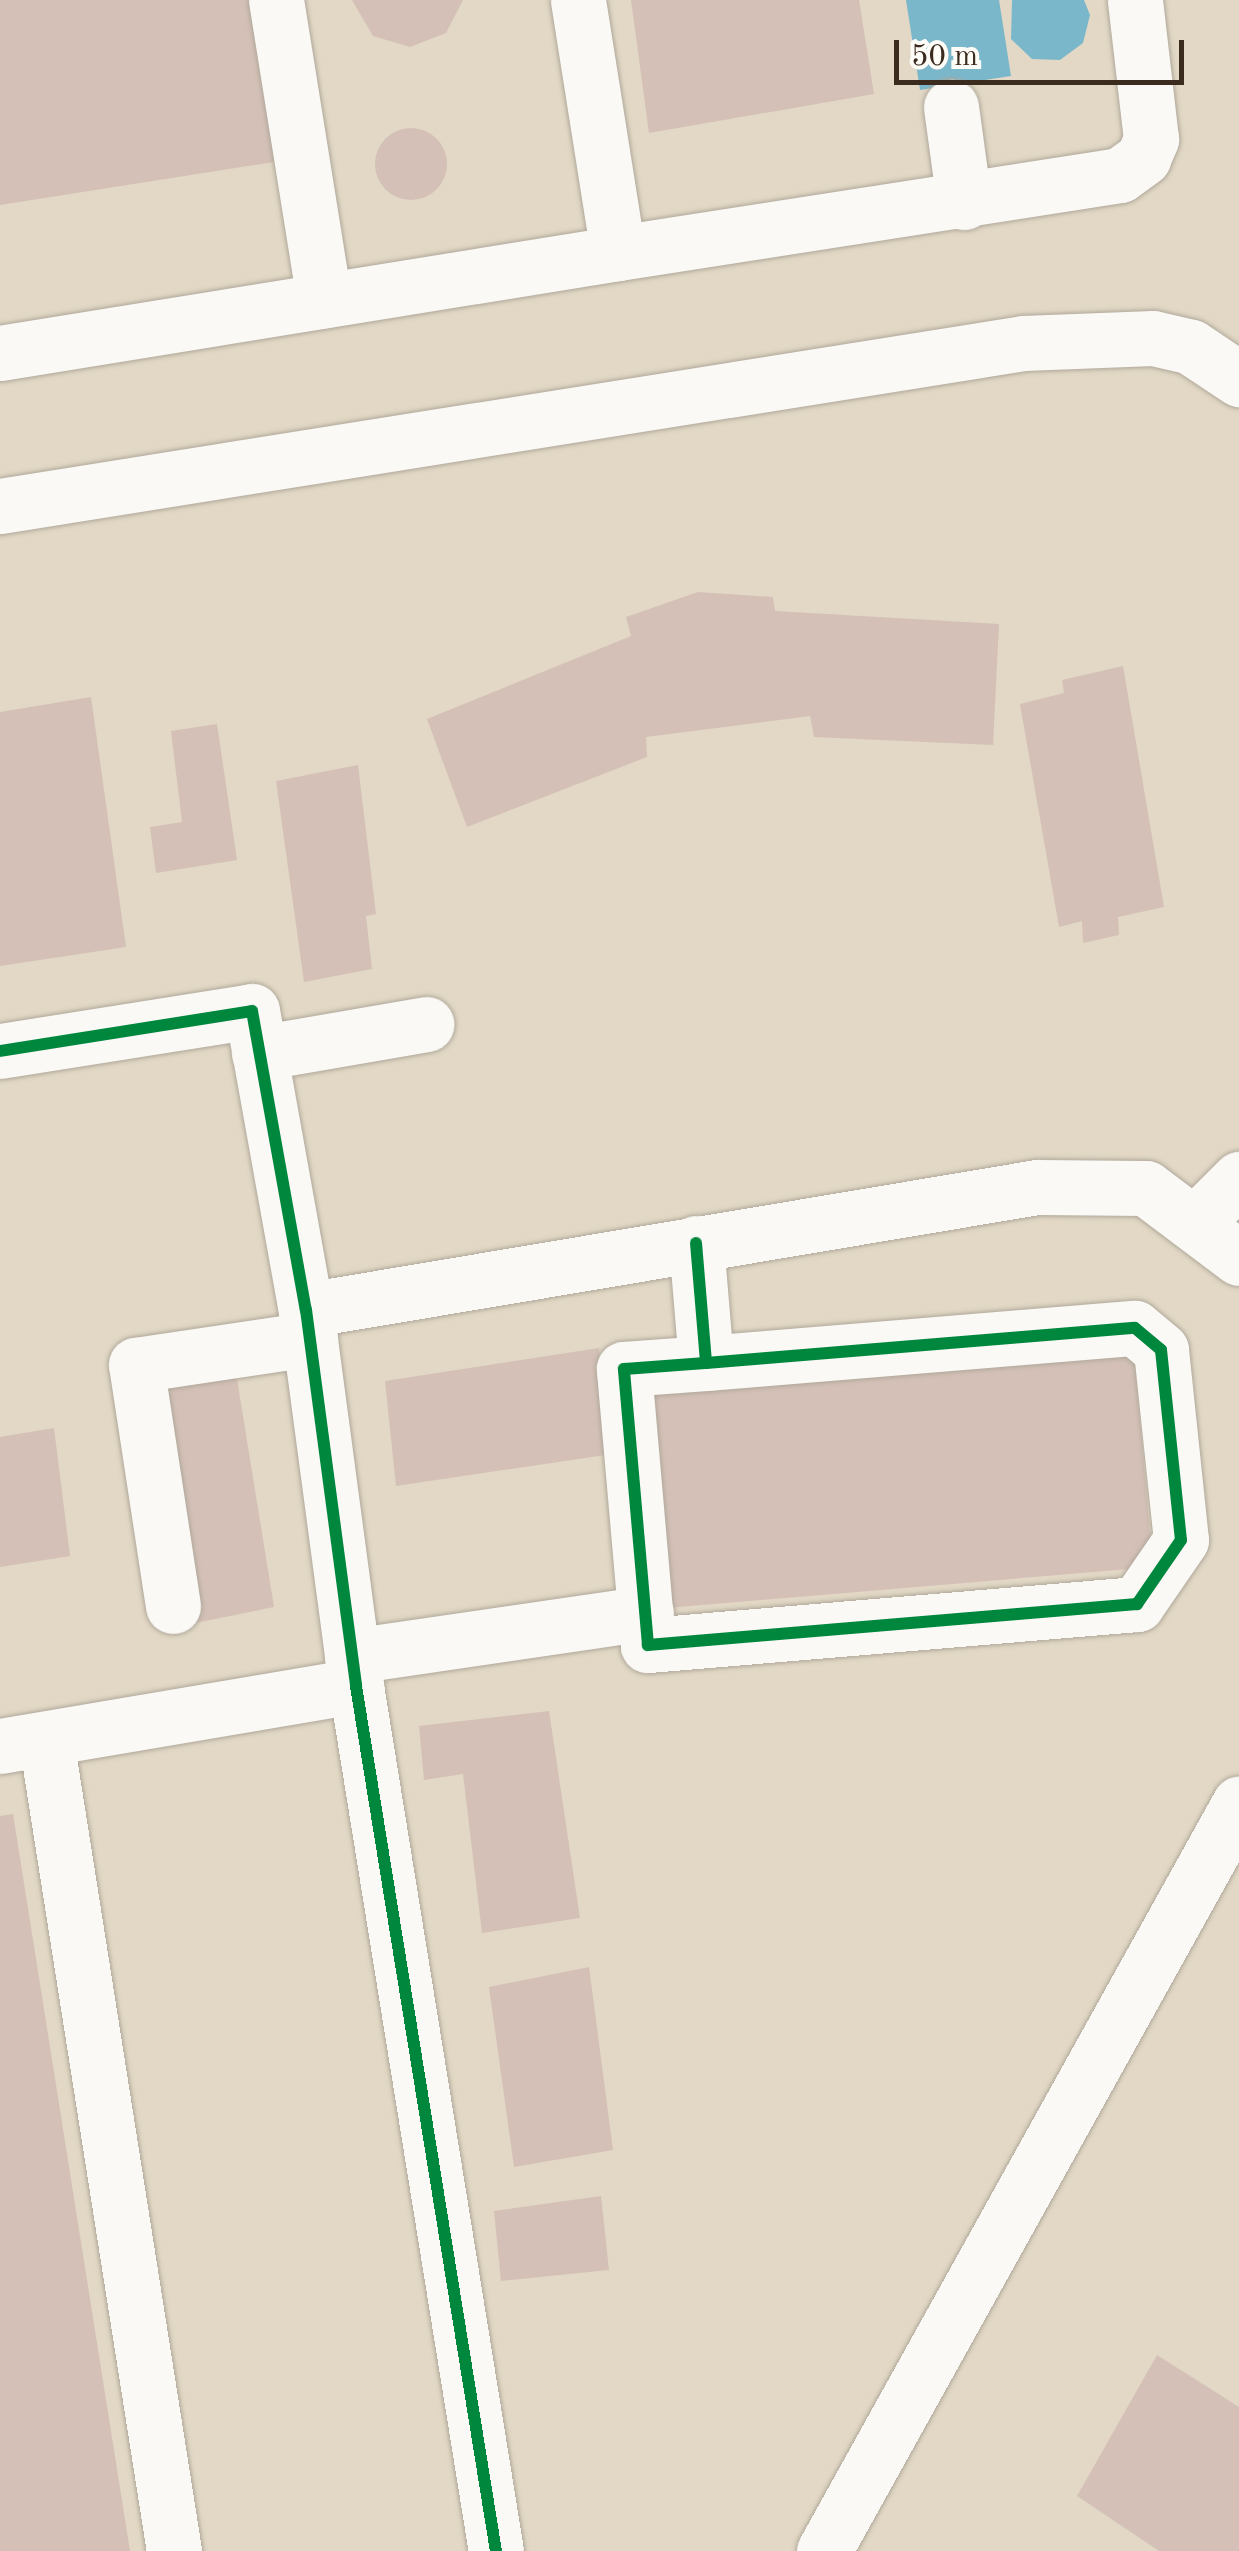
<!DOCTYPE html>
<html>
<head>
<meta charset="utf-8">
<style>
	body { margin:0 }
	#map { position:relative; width:1239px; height:2551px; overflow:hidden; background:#e2d8c5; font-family:"Old Standard TT",serif }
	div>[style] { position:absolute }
	.water>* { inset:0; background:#7bb7cb }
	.building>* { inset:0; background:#d4c0b7 }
	.round { border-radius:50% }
	.roads { filter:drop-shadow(0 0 2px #b0a89b) drop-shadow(0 0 2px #b0a89b) }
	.minor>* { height:55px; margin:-27.5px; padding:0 27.5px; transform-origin:27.5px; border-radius:27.5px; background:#fbf9f6 }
	.cycleway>* { height:12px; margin:-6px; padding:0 6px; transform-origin:6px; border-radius:6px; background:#00873e }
	span { translate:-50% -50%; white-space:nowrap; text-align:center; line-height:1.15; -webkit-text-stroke:9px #fdfcf7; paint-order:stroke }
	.scale { position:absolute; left:894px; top:40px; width:290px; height:45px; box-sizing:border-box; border:5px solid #3b2a1e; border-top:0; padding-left:12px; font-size:30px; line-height:35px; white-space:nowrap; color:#3b2a1e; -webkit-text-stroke:8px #fdfcf7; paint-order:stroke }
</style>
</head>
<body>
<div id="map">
	<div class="water">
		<div style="clip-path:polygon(906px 0,999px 0,1011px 76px,920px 90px)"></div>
		<div style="clip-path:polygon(1012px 0,1084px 0,1090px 15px,1083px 43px,1060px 60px,1032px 59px,1011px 39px)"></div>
	</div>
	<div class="building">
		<div style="clip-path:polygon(0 0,261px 0,287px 160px,0 205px)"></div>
		<div style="clip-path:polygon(352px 0,463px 0,446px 33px,410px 47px,373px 36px)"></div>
		<div style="clip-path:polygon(631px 0,859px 0,874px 94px,649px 133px)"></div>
		<div class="round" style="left:375px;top:128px;width:72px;height:72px"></div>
		<div style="clip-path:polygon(698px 592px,773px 597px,775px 611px,999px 624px,993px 745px,814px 737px,810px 716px,646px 737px,647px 757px,467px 827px,427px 719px,631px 636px,626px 617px)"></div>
		<div style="clip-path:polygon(1123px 666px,1164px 907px,1118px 917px,1119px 935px,1083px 943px,1082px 921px,1059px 927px,1020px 704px,1064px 693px,1062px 680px)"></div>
		<div style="clip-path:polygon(91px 697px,126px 947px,0 966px,0 712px)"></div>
		<div style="clip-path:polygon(217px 724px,237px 860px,156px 873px,150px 827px,182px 822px,171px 731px)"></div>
		<div style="clip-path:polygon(358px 765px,376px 914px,366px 916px,372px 969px,304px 982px,276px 781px)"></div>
		<div style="clip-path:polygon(1133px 1344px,1153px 1567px,655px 1609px,636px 1387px)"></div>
		<div style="clip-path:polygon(599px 1348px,612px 1454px,396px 1486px,385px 1381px)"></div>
		<div style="clip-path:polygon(235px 1367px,274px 1607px,190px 1624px,152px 1390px)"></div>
		<div style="clip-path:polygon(54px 1428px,70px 1556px,0 1567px,0 1437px)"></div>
		<div style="clip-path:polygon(549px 1711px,580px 1918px,482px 1933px,463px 1774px,424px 1780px,419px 1726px)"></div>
		<div style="clip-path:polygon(13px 1814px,130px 2551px,0 2551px,0 1816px)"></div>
		<div style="clip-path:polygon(589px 1967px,613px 2150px,514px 2167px,489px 1987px)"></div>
		<div style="clip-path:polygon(601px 2196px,609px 2270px,501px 2281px,494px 2211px)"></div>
		<div style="clip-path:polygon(1157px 2355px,1239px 2407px,1239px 2551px,1159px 2551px,1077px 2496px)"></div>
	</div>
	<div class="roads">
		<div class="minor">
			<div style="left:276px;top:0;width:304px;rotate:80.9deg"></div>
			<div style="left:951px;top:107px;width:96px;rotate:82.2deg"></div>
			<div style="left:618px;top:253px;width:508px;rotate:-8.83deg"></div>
			<div style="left:1120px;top:175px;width:29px;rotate:-36deg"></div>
			<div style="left:1143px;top:158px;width:21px;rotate:-67deg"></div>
			<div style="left:1151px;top:139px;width:140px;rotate:-96.6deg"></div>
			<div style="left:0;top:353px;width:626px;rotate:-9.19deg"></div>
			<div style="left:618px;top:253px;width:256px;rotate:-99deg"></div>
			<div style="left:0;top:506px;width:1036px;rotate:-9.05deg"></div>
			<div style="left:1023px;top:343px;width:130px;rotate:-2.2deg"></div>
			<div style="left:1153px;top:338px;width:39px;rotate:13deg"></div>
			<div style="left:1191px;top:347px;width:58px;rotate:33.7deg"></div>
			<div style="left:0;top:1051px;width:255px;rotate:-9deg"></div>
			<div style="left:252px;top:1011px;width:304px;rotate:79.8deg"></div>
			<div style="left:306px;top:1310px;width:379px;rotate:82.4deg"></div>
			<div style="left:356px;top:1686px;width:876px;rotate:80.81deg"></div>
			<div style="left:259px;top:1053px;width:170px;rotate:-9.8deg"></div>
			<div style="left:1196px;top:1222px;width:61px;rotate:-45deg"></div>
			<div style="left:696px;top:1243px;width:120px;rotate:85.2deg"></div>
			<div style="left:706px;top:1363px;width:430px;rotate:-4.7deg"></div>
			<div style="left:1135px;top:1328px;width:34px;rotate:40deg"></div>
			<div style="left:1161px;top:1350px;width:191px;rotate:84deg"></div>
			<div style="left:1181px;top:1540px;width:78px;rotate:124.5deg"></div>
			<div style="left:1137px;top:1604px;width:491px;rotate:175.2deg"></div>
			<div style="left:648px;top:1645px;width:277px;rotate:-95deg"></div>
			<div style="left:624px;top:1369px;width:82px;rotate:-4.2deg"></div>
			<div style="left:306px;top:1310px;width:741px;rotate:-9.55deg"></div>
			<div style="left:1037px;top:1187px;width:109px;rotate:0.5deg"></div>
			<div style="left:1146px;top:1188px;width:116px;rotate:37deg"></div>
			<div style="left:173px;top:1606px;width:244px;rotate:-98.7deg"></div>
			<div style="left:136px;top:1365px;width:176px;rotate:-8.5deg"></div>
			<div style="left:352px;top:1656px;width:297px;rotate:-8.3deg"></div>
			<div style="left:46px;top:1740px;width:821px;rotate:81.03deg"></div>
			<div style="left:0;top:1746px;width:361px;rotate:-9.6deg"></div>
			<div style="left:824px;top:2551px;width:855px;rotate:-60.95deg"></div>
		</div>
	</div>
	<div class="cycleway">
		<div style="left:0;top:1051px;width:255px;rotate:-9deg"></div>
		<div style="left:252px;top:1011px;width:304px;rotate:79.8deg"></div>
		<div style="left:306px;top:1310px;width:379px;rotate:82.4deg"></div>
		<div style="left:356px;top:1686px;width:876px;rotate:80.81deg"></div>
		<div style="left:696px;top:1243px;width:120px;rotate:85.2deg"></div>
		<div style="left:706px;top:1363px;width:430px;rotate:-4.7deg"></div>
		<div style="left:1135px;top:1328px;width:34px;rotate:40deg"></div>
		<div style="left:1161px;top:1350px;width:191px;rotate:84deg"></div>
		<div style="left:1181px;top:1540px;width:78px;rotate:124.5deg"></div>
		<div style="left:1137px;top:1604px;width:491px;rotate:175.2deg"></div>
		<div style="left:648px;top:1645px;width:277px;rotate:-95deg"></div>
		<div style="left:624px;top:1369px;width:82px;rotate:-4.2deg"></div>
	</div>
	<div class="scale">50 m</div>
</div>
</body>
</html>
